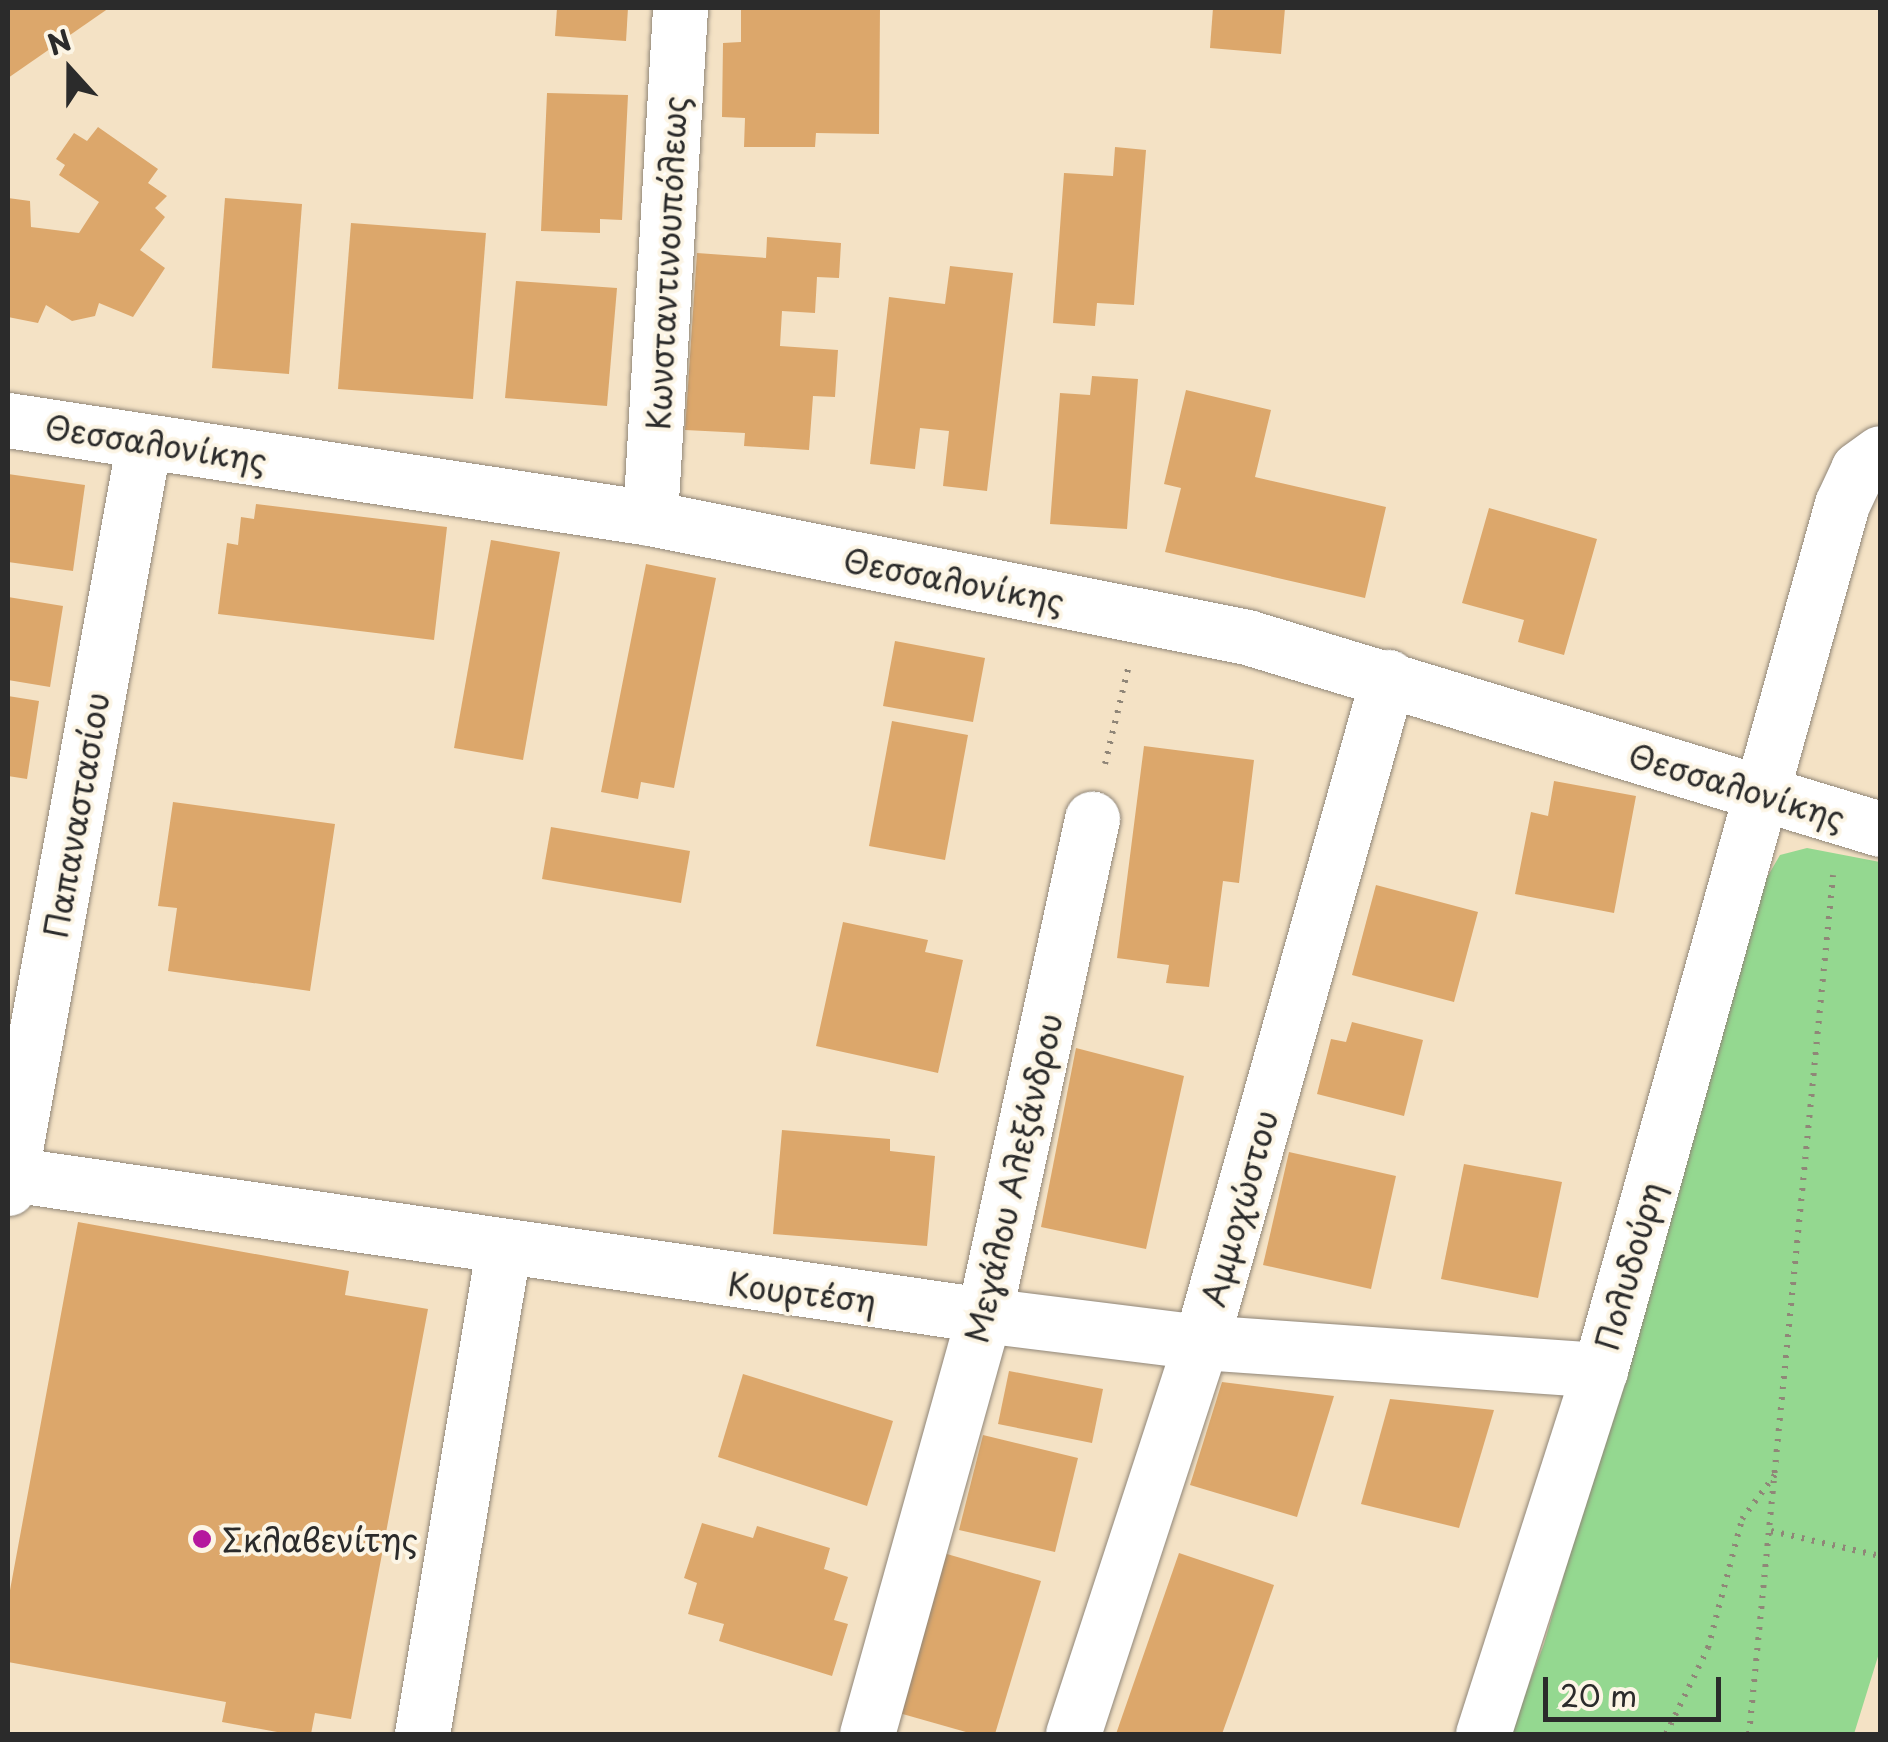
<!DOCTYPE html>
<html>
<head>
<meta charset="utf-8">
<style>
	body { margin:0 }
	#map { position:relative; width:1888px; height:1742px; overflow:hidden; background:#f4e2c5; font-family:"Playpen Sans",sans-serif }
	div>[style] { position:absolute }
	.green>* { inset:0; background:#94d890 }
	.building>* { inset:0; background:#dca76b }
	.path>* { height:6px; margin-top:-3px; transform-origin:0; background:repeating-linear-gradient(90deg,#908678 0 2.5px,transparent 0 10.5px) }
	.roads { filter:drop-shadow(0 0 2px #908678) drop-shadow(0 0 2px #908678) }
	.minor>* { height:55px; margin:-27.5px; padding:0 27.5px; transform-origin:27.5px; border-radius:27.5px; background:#fff }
	.dots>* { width:28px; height:28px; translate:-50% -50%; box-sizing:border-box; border:5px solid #fcf5e5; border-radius:50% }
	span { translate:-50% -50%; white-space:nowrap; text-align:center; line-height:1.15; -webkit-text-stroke:8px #fcf5e5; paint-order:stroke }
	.street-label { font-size:32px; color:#2b2b2b }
	.poi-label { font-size:32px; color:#2b2b2b }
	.left { translate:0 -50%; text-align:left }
	.frame { position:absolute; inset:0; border:10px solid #2b2b2b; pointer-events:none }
	.north { position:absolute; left:20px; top:20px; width:100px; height:100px; -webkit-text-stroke:8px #fcf5e5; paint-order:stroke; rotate:339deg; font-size:28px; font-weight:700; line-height:40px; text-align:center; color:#2b2b2b }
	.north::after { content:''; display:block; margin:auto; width:35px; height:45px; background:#2b2b2b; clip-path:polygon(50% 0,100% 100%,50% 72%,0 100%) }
	.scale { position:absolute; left:1543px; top:1677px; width:178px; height:45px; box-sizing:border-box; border:5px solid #2b2b2b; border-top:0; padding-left:12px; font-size:30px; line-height:35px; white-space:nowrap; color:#2b2b2b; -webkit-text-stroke:8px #fcf5e5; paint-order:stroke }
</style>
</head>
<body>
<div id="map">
	<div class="green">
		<div style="clip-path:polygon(1807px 848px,1880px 862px,1880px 1650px,1854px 1734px,1510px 1734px,1544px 1644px,1762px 886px,1780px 855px)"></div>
	</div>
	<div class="building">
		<div style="clip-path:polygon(8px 8px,109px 8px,8px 78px)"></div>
		<div style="clip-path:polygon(557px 8px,628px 8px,626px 41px,555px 36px)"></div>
		<div style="clip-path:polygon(741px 8px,880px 8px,879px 134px,816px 133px,815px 147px,744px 147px,745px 118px,722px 117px,723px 43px,741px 42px)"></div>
		<div style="clip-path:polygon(1213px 8px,1285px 8px,1281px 54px,1210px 48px)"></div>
		<div style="clip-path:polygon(547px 93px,628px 95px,622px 220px,600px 219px,600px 233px,541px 231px)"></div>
		<div style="clip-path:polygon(98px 127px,158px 169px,148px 183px,167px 196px,155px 208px,165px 217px,140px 250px,165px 268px,133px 317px,99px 303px,95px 316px,72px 321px,46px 305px,38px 323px,8px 317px,8px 198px,30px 201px,31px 227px,79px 233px,99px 202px,59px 175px,65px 165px,56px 159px,74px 133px,87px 141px)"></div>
		<div style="clip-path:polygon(1115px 147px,1146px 150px,1134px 305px,1097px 303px,1095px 326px,1053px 323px,1064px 173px,1113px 176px)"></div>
		<div style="clip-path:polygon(225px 198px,302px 204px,289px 374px,212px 368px)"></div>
		<div style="clip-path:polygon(351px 223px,486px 233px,473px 399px,338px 389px)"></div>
		<div style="clip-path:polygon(767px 237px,841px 243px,839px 278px,817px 277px,815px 313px,782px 311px,780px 346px,838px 350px,835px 397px,813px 396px,809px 450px,744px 446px,745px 433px,685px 430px,697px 253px,766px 258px)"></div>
		<div style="clip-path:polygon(950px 266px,1013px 273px,987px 491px,943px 486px,949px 431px,920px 428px,915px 469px,870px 464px,889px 297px,945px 304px)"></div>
		<div style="clip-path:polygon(516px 281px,617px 288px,607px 406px,505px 398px)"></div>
		<div style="clip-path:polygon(1092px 376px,1138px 379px,1127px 529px,1050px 524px,1060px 393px,1090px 395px)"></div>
		<div style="clip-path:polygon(1186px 390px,1271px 410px,1255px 477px,1386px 507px,1365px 598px,1165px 552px,1181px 488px,1164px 484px)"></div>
		<div style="clip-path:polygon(8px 474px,85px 485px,73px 571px,8px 562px)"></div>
		<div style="clip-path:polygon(256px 504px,447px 527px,434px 640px,218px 614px,227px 543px,238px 545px,241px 517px,254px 519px)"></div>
		<div style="clip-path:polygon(1489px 508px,1597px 539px,1564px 655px,1518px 642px,1524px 620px,1462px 603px)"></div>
		<div style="clip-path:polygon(491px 540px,560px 552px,523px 760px,454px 748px)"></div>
		<div style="clip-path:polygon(646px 564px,716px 578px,674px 788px,641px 782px,638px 799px,601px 792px)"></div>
		<div style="clip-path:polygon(8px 597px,63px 606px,50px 687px,8px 680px)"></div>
		<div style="clip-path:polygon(895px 641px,985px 658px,973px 722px,883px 706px)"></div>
		<div style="clip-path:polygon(8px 696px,39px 701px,27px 779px,8px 776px)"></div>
		<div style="clip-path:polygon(892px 721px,968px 735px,945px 860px,869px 846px)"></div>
		<div style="clip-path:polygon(1144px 746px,1254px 760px,1239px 883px,1223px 881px,1209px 987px,1166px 983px,1169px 965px,1117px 958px)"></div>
		<div style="clip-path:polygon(1554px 781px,1636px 796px,1614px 913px,1515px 894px,1531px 812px,1548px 816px)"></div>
		<div style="clip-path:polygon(173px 802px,335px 824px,310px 991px,168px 971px,177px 908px,158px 906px)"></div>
		<div style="clip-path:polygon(551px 827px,690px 851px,681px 903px,542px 879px)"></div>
		<div style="clip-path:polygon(1376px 885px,1478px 912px,1454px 1002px,1352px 975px)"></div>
		<div style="clip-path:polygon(843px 922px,928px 940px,925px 952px,963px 960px,938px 1073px,816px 1046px)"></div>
		<div style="clip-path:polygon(1352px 1022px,1423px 1040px,1404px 1116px,1317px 1094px,1331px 1039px,1346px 1042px)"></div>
		<div style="clip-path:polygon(1076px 1048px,1184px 1076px,1146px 1249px,1041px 1227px)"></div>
		<div style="clip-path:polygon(782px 1130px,890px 1139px,890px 1151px,935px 1156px,927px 1246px,773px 1234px)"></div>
		<div style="clip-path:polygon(1289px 1152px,1396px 1176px,1371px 1289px,1263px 1265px)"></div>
		<div style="clip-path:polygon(1464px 1164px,1562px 1182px,1538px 1298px,1441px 1279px)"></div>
		<div style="clip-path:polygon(78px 1222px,349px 1271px,345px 1295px,428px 1309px,351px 1719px,315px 1713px,311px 1734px,288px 1734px,222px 1722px,226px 1702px,8px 1662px,8px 1601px)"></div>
		<div style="clip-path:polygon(1009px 1371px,1103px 1389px,1092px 1443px,998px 1424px)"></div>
		<div style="clip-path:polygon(743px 1374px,893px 1421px,867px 1506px,718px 1457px)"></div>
		<div style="clip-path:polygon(1222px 1382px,1334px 1396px,1297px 1517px,1190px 1485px)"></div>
		<div style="clip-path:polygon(1390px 1399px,1494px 1410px,1459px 1528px,1361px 1504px)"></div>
		<div style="clip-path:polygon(983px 1435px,1078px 1458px,1055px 1552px,959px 1530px)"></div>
		<div style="clip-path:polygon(702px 1523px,753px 1538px,757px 1526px,830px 1548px,824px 1569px,848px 1577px,834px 1620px,848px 1624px,832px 1676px,719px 1641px,724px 1624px,688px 1614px,697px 1583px,684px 1578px)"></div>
		<div style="clip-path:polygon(940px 1552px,1041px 1581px,995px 1734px,973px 1734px,892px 1711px)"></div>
		<div style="clip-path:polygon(1179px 1553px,1274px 1585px,1242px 1678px,1222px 1734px,1116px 1734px)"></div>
	</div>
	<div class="path">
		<div style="left:1105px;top:764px;width:98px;rotate:-76.4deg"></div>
		<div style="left:1771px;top:1531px;width:112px;rotate:12.9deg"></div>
		<div style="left:1666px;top:1734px;width:96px;rotate:-64deg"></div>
		<div style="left:1708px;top:1648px;width:133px;rotate:-75.2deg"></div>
		<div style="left:1742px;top:1519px;width:59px;rotate:-53.3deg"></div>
		<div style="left:1749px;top:1734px;width:863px;rotate:-84.41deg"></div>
	</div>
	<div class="roads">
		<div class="minor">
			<div style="left:8px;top:420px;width:649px;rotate:8.68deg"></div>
			<div style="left:650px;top:518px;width:609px;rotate:11.27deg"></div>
			<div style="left:1247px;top:637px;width:661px;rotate:16.87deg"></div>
			<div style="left:650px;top:518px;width:511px;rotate:-86.63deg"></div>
			<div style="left:10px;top:1174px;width:984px;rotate:8.24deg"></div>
			<div style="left:984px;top:1315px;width:219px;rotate:7.1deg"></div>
			<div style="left:1201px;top:1342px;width:400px;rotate:4deg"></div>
			<div style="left:8px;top:1188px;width:758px;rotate:-79.67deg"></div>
			<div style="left:422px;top:1734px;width:492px;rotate:-80.5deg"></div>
			<div style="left:867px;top:1734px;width:435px;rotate:-74.4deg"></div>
			<div style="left:984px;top:1315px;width:508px;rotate:-77.72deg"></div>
			<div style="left:1073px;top:1734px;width:412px;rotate:-71.9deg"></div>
			<div style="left:1201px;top:1342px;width:691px;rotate:-74.29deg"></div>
			<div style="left:1483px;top:1734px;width:382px;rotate:-72.2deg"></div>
			<div style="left:1600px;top:1370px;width:899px;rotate:-74.39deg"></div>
			<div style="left:1842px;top:504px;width:38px;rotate:-65deg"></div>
			<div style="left:1858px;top:469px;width:27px;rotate:-36deg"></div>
		</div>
	</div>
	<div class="dots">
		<div style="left:202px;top:1539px;background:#b5179e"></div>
	</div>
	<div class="street-label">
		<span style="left:666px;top:263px;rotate:-87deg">Κωνσταντινουπόλεως</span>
		<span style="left:156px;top:443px;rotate:9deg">Θεσσαλονίκης</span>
		<span style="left:954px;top:580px;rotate:11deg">Θεσσαλονίκης</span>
		<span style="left:1737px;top:786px;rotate:17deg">Θεσσαλονίκης</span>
		<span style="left:76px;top:815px;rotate:-80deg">Παπαναστασίου</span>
		<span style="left:1013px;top:1178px;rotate:-77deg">Μεγάλου Αλεξάνδρου</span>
		<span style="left:1239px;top:1208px;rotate:-74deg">Αμμοχώστου</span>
		<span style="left:1629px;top:1266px;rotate:-74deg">Πολυδούρη</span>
		<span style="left:802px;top:1292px;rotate:7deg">Κουρτέση</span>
	</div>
	<div class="poi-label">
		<span class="left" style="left:222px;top:1539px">Σκλαβενίτης</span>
	</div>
	<div class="frame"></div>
	<div class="north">N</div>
	<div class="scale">20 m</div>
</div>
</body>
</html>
